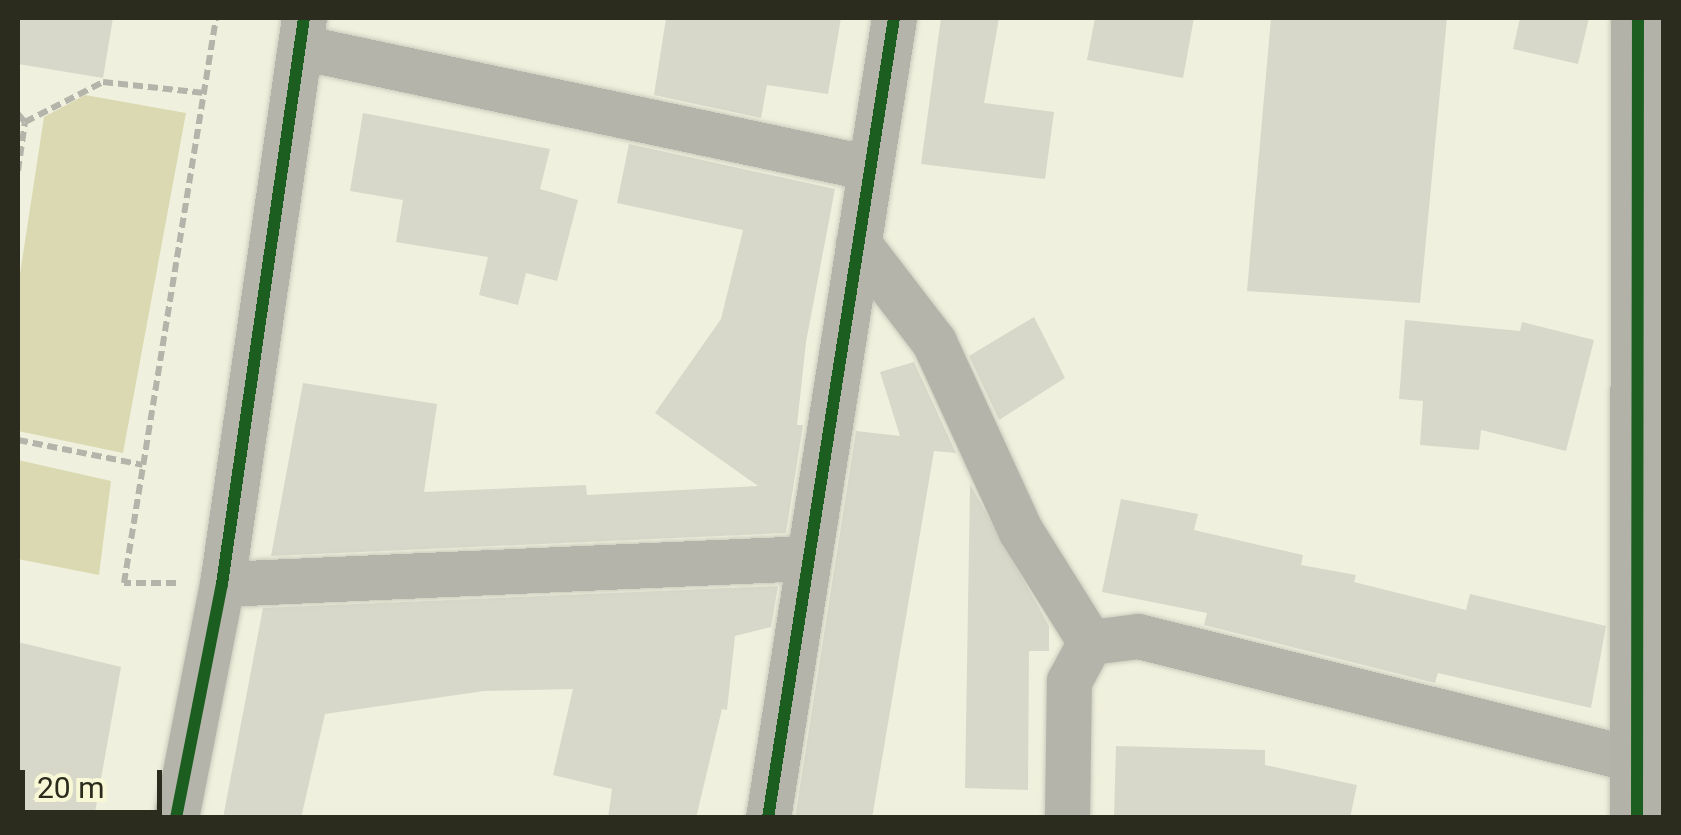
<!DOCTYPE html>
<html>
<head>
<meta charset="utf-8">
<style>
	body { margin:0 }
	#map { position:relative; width:1681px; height:835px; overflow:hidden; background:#f0f0de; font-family:Roboto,sans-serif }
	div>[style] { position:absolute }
	.green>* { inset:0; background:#dad9b1 }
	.building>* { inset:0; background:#d8d8ca }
	.path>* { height:6px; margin-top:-3px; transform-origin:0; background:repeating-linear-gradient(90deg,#b4b4ab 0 10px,transparent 0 15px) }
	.roads { filter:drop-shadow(0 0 2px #cbcbbd) drop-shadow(0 0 2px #cbcbbd) }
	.street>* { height:45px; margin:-22.5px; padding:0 22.5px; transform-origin:22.5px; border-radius:22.5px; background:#b4b4ab }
	.secondary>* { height:55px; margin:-27.5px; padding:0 27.5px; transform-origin:27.5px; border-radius:27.5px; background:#b2b2a8 }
	.cycleway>* { height:12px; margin:-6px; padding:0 6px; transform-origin:6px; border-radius:6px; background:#1b5e20 }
	span { translate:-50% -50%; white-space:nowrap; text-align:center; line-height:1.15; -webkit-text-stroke:8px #f8f8d6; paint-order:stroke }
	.frame { position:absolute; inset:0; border:20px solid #2b2b1e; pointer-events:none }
	.scale { position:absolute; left:20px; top:770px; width:142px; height:45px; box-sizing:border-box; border:5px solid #2b2b1e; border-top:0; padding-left:12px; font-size:30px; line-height:35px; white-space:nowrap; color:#2b2b1e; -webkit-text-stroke:8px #f8f8d6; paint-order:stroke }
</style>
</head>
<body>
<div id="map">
	<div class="green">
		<div style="clip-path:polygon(85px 95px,186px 113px,123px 453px,18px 431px,18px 287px,44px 117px)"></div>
		<div style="clip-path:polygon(18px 460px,111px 481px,99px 575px,18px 559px)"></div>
	</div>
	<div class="building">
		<div style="clip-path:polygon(18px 18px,113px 18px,103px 78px,18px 64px)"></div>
		<div style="clip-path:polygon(666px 18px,841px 18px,828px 94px,767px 85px,761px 118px,654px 95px)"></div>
		<div style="clip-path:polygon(941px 18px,999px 18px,984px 103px,1054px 112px,1045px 179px,921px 164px)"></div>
		<div style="clip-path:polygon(1095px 18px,1194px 18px,1183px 78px,1087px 60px)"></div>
		<div style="clip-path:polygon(1271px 18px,1447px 18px,1420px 303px,1247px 291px)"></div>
		<div style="clip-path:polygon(1520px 18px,1589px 18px,1578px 64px,1513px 49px)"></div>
		<div style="clip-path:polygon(363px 113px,550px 149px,540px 189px,578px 200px,557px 281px,526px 273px,518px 305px,479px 295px,488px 257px,396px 242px,403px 200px,350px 191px)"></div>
		<div style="clip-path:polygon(629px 144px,835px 189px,806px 342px,797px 425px,803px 425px,786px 533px,271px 556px,303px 383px,437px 404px,424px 492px,586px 485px,587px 495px,758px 486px,655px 413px,721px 319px,743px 230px,617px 203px)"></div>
		<div style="clip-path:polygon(1034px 317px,1065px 378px,999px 420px,969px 356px)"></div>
		<div style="clip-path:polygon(1405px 320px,1520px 331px,1522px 322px,1594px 340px,1566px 451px,1481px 430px,1479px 450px,1420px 445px,1423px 401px,1399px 399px)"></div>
		<div style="clip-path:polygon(914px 362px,956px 453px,934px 451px,872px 818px,795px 818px,856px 431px,900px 436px,880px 372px)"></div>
		<div style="clip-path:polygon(970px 484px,1049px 626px,1049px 651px,1029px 651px,1028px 790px,965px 788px)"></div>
		<div style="clip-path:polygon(1121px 499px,1198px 514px,1194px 530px,1303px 555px,1301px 565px,1356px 575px,1354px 582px,1466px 610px,1470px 594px,1606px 626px,1591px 708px,1438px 673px,1435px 683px,1204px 625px,1207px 613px,1102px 592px)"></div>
		<div style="clip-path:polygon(778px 586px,771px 627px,735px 636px,727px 710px,722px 709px,696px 818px,608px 818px,612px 789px,553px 775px,573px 689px,484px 691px,325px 714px,301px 818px,223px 818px,263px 608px)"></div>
		<div style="clip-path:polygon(18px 642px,121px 667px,94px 818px,18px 818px)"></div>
		<div style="clip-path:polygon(1116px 746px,1265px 750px,1265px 765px,1357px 785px,1350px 818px,1114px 818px)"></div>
	</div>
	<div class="path">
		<div style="left:18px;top:114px;width:11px;rotate:49deg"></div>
		<div style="left:18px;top:171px;width:49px;rotate:-81.9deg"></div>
		<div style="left:25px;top:122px;width:88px;rotate:-27.1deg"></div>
		<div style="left:103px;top:82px;width:102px;rotate:6.2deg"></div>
		<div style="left:18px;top:440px;width:127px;rotate:11.3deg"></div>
		<div style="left:176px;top:583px;width:52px;rotate:180deg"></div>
		<div style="left:124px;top:583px;width:572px;rotate:-80.75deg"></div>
	</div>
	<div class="roads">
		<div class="street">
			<div style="left:300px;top:47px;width:583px;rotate:11.98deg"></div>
			<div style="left:858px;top:243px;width:125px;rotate:52.5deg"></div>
			<div style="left:934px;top:342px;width:207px;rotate:65.4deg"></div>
			<div style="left:1020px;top:530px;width:132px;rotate:58deg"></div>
			<div style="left:222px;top:584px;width:587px;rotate:-2.54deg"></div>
			<div style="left:1090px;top:642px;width:48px;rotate:-7.1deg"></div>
			<div style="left:1138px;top:636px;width:517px;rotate:13.98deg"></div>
			<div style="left:176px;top:818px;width:238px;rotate:-78.9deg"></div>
			<div style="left:222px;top:584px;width:572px;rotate:-81.76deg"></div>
			<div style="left:768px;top:818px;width:810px;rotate:-81.05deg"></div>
			<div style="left:1067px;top:818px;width:137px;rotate:-89.2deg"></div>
			<div style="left:1069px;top:681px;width:44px;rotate:-61.7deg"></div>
		</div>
		<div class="secondary">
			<div style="left:1637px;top:818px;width:800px;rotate:-89.93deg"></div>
		</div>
	</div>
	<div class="cycleway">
		<div style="left:176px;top:818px;width:238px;rotate:-78.9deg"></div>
		<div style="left:222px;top:584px;width:572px;rotate:-81.76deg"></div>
		<div style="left:768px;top:818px;width:810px;rotate:-81.05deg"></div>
		<div style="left:1637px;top:818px;width:800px;rotate:-89.93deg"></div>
	</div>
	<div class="frame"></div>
	<div class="scale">20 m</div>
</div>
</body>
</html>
